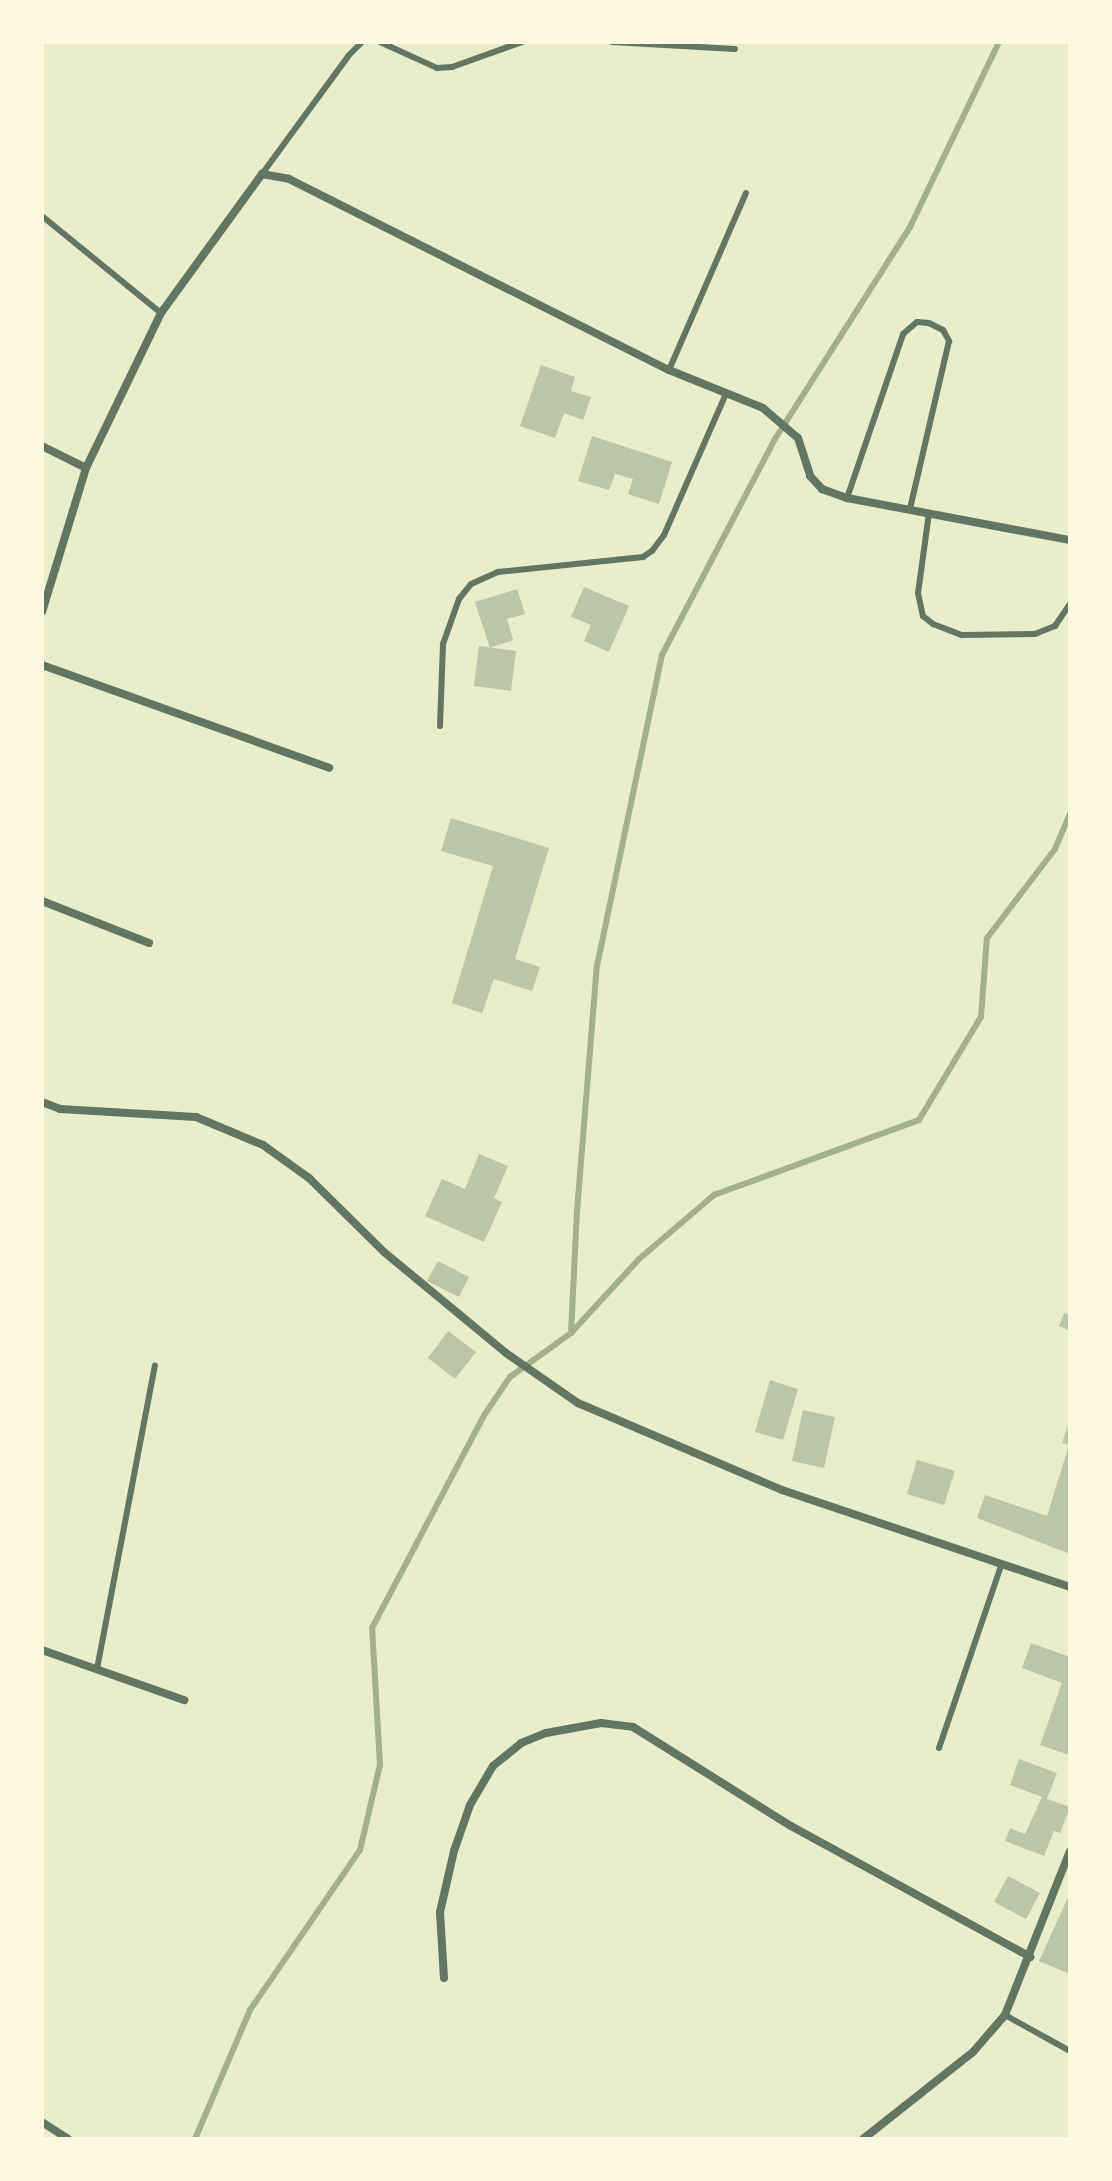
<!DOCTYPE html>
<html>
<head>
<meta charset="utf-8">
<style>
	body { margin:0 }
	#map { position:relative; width:1112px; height:2181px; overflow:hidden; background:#e9edc9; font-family:"Roboto Serif",serif }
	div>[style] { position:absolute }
	.stream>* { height:6px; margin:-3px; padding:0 3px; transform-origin:3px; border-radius:3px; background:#a3b18a }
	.building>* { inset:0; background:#bcc5a7 }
	.service>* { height:6px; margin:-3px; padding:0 3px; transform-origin:3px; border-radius:3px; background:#617663 }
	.minor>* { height:8px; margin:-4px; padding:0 4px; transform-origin:4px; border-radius:4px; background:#617663 }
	span { translate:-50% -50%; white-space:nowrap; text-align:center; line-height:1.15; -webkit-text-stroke:6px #fefae0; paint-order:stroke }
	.frame { position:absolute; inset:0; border:44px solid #fefae0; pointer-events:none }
</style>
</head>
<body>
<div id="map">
	<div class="stream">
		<div style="left:571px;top:1333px;width:100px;rotate:-47.4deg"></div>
		<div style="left:639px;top:1259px;width:99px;rotate:-40.5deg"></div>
		<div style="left:714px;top:1195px;width:218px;rotate:-20.1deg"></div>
		<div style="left:919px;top:1120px;width:120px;rotate:-59deg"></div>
		<div style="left:981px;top:1017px;width:79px;rotate:-85.7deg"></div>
		<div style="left:987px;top:938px;width:112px;rotate:-52.6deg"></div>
		<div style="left:1055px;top:849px;width:39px;rotate:-67deg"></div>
		<div style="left:195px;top:2139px;width:140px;rotate:-66.9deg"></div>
		<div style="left:250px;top:2010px;width:194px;rotate:-55.5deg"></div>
		<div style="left:360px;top:1850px;width:87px;rotate:-76.8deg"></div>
		<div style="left:380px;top:1765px;width:137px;rotate:-93.3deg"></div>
		<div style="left:372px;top:1628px;width:242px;rotate:-62.2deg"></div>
		<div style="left:485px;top:1414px;width:45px;rotate:-56deg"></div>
		<div style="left:510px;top:1377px;width:75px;rotate:-35.8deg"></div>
		<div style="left:571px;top:1333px;width:121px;rotate:-87.2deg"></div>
		<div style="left:577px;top:1212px;width:247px;rotate:-85.4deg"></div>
		<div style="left:597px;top:966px;width:318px;rotate:-78.2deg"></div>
		<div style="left:662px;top:655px;width:244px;rotate:-62.4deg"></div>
		<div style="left:775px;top:439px;width:251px;rotate:-57.5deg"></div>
		<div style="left:910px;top:227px;width:205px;rotate:-64.3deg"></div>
	</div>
	<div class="building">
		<div style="clip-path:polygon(541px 365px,575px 377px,571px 391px,591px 397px,583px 420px,564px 413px,555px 438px,520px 426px)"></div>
		<div style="clip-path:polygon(592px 436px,672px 462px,659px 504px,628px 494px,633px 479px,615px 474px,609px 490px,578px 481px)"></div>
		<div style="clip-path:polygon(584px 587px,629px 606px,609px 652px,584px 641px,591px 625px,571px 617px)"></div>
		<div style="clip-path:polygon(517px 589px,525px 614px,507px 619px,513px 640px,490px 648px,475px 602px)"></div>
		<div style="clip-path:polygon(479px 646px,516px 651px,511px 691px,474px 686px)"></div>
		<div style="clip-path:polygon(451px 818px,549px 848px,515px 959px,540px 967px,532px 991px,494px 979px,482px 1013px,452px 1003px,493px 866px,441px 851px)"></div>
		<div style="clip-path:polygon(479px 1154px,508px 1166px,494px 1198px,502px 1202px,484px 1242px,425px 1216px,442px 1179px,465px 1189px)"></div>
		<div style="clip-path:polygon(438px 1261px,469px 1277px,459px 1297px,427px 1281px)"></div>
		<div style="clip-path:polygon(1064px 1313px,1070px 1315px,1070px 1331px,1059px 1326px)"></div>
		<div style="clip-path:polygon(448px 1331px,476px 1352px,455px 1379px,428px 1358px)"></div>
		<div style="clip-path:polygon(770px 1380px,798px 1389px,783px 1440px,755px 1432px)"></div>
		<div style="clip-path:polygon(803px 1410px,835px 1417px,824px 1468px,792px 1461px)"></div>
		<div style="clip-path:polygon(1069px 1422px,1070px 1554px,977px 1518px,985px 1495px,1047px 1516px,1069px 1445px,1062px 1443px)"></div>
		<div style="clip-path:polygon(917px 1460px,955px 1471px,944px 1505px,907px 1494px)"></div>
		<div style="clip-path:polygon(1031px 1643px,1070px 1657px,1069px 1755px,1040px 1745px,1062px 1683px,1022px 1668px)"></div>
		<div style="clip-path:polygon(1019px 1759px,1057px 1773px,1047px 1799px,1070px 1807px,1060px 1833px,1054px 1831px,1044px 1856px,1005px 1841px,1010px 1828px,1025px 1834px,1042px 1797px,1010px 1785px)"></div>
		<div style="clip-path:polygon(1008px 1876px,1040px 1893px,1026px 1919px,994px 1902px)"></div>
		<div style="clip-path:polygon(1070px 1893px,1070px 1974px,1039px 1961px)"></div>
	</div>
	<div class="service">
		<div style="left:380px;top:42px;width:63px;rotate:24.5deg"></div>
		<div style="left:437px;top:68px;width:15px;rotate:-4deg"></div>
		<div style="left:452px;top:67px;width:74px;rotate:-19.7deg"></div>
		<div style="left:612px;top:42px;width:123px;rotate:3.3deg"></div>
		<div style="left:262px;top:174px;width:147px;rotate:-53.8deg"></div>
		<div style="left:349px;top:55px;width:18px;rotate:-45deg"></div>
		<div style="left:42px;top:216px;width:154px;rotate:39.2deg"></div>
		<div style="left:669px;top:370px;width:193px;rotate:-66.5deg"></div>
		<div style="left:847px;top:498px;width:173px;rotate:-71.1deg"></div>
		<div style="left:903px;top:334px;width:18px;rotate:-41deg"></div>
		<div style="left:917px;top:322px;width:12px;rotate:5deg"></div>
		<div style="left:929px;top:323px;width:16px;rotate:27deg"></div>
		<div style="left:943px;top:330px;width:13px;rotate:61deg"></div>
		<div style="left:949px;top:341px;width:172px;rotate:103.1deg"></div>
		<div style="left:929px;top:513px;width:81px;rotate:97.8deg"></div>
		<div style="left:918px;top:593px;width:24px;rotate:78deg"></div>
		<div style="left:923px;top:616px;width:13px;rotate:39deg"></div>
		<div style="left:933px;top:624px;width:31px;rotate:21deg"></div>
		<div style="left:962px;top:635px;width:73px;rotate:-0.8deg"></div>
		<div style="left:1035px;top:634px;width:22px;rotate:-22deg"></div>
		<div style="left:1055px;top:626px;width:27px;rotate:-56deg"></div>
		<div style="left:440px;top:726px;width:82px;rotate:-87.9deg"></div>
		<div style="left:443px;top:644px;width:48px;rotate:-70.4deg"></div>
		<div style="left:459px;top:599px;width:19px;rotate:-51deg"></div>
		<div style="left:471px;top:584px;width:30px;rotate:-24deg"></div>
		<div style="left:498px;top:572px;width:146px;rotate:-5.9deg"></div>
		<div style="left:643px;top:557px;width:11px;rotate:-34deg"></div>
		<div style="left:652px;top:551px;width:20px;rotate:-53deg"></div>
		<div style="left:664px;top:535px;width:154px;rotate:-66.3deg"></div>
		<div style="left:97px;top:1669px;width:309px;rotate:-79.2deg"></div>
		<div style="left:939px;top:1748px;width:195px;rotate:-71.2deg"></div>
		<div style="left:1005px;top:2015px;width:74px;rotate:29deg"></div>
	</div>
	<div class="minor">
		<div style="left:42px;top:446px;width:49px;rotate:26.6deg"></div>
		<div style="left:42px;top:612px;width:151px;rotate:-73deg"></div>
		<div style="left:86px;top:468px;width:172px;rotate:-64.2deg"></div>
		<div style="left:161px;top:313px;width:172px;rotate:-54deg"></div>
		<div style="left:262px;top:174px;width:27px;rotate:10deg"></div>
		<div style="left:289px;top:179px;width:425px;rotate:26.7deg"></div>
		<div style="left:669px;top:370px;width:101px;rotate:22deg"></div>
		<div style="left:763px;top:408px;width:46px;rotate:40.6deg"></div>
		<div style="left:798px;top:438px;width:40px;rotate:72deg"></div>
		<div style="left:810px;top:476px;width:18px;rotate:47deg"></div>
		<div style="left:822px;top:489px;width:27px;rotate:20deg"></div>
		<div style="left:847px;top:498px;width:227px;rotate:10.7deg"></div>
		<div style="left:42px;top:665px;width:305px;rotate:19.7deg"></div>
		<div style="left:42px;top:901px;width:115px;rotate:21.4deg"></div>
		<div style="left:42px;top:1102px;width:19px;rotate:21deg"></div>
		<div style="left:60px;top:1109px;width:136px;rotate:3.4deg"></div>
		<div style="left:196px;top:1117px;width:73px;rotate:22.7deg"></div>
		<div style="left:263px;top:1145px;width:57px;rotate:35.7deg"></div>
		<div style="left:309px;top:1178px;width:105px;rotate:44.6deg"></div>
		<div style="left:384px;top:1252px;width:158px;rotate:39.6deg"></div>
		<div style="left:506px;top:1353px;width:88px;rotate:34.8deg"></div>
		<div style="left:578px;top:1403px;width:222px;rotate:23.1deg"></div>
		<div style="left:782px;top:1490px;width:304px;rotate:18.6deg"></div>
		<div style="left:42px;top:1650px;width:151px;rotate:19.4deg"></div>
		<div style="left:444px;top:1978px;width:66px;rotate:-93.5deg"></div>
		<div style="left:440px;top:1912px;width:63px;rotate:-77.1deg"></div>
		<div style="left:454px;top:1851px;width:49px;rotate:-70.8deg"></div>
		<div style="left:470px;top:1805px;width:45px;rotate:-59.5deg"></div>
		<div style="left:493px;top:1766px;width:36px;rotate:-39deg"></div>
		<div style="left:521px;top:1743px;width:27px;rotate:-22deg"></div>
		<div style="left:546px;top:1733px;width:56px;rotate:-10.3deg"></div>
		<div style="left:601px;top:1723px;width:32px;rotate:7deg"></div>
		<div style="left:633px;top:1727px;width:186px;rotate:32.1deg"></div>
		<div style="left:791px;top:1826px;width:273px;rotate:28.7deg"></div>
		<div style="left:42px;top:2122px;width:31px;rotate:33deg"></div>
		<div style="left:863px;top:2139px;width:140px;rotate:-38.3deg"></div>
		<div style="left:973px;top:2052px;width:49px;rotate:-49.1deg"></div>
		<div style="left:1005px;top:2015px;width:176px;rotate:-68.4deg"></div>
	</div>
	<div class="frame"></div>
</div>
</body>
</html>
